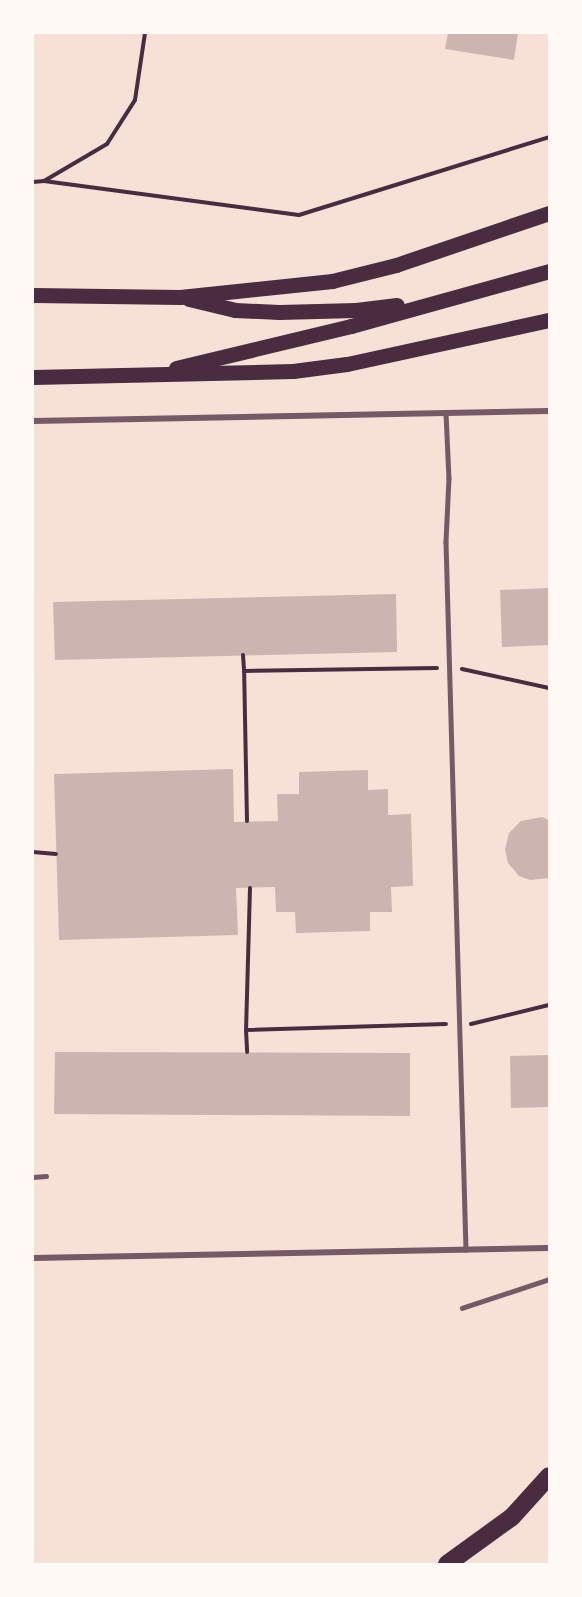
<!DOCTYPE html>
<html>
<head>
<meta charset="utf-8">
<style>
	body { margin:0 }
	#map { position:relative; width:582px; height:1597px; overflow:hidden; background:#f7e1d7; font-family:Commissioner,sans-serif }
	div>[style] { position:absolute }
	.building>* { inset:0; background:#ccb4b1 }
	.path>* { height:4px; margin:-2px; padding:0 2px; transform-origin:2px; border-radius:2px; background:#4a2c40 }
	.service>* { height:4.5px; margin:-2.25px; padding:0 2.25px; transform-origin:2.25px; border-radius:2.25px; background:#755966 }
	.minor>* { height:6px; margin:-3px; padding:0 3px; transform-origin:3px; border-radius:3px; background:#755966 }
	.primary>* { height:15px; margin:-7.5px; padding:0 7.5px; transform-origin:7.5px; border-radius:7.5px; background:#4a2c40 }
	.motorway>* { height:18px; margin:-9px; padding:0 9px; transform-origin:9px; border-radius:9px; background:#4a2c40 }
	span { translate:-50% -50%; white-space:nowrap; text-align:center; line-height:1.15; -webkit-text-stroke:4.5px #fffaf5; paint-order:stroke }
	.frame { position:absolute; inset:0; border:34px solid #fffaf5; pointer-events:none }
</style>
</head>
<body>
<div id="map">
	<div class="building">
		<div style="clip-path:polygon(448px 33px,518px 33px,514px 60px,445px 49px)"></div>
		<div style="clip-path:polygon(549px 588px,549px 645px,502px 647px,500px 590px)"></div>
		<div style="clip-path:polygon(396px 594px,397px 652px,55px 660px,53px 602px)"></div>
		<div style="clip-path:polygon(233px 769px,234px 822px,278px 821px,277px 794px,299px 794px,299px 772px,368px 770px,368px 790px,388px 789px,388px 815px,411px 814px,413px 886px,391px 887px,392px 912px,370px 912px,370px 931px,296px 933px,295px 912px,276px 912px,275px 887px,236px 888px,238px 935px,59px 940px,54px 774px)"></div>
		<div style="clip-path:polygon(542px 817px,549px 820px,549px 878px,530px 880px,519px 876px,508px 863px,505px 849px,509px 833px,521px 821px)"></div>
		<div style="clip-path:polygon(55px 1052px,410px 1053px,410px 1116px,54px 1114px)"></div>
		<div style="clip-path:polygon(549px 1055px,549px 1107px,511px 1108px,510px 1056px)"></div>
	</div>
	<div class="path">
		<div style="left:44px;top:181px;width:257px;rotate:7.6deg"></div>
		<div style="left:299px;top:215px;width:262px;rotate:-17.3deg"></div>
		<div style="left:33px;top:182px;width:11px;rotate:-5deg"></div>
		<div style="left:44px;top:181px;width:73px;rotate:-30.4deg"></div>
		<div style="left:107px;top:144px;width:52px;rotate:-57.5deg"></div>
		<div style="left:135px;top:100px;width:68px;rotate:-81.5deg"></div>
		<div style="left:243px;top:655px;width:16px;rotate:86deg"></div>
		<div style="left:462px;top:669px;width:89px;rotate:12.3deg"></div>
		<div style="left:247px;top:821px;width:150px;rotate:-91.1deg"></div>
		<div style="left:244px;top:671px;width:193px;rotate:-0.9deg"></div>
		<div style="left:33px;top:852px;width:23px;rotate:5deg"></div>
		<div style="left:250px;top:888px;width:142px;rotate:91.6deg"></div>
		<div style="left:246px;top:1030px;width:200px;rotate:-1.7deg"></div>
		<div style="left:471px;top:1024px;width:80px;rotate:-13.7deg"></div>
		<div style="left:246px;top:1030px;width:22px;rotate:87deg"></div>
	</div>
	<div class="service">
		<div style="left:446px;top:413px;width:65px;rotate:87.4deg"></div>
		<div style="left:449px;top:478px;width:64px;rotate:92.7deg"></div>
		<div style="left:446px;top:542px;width:708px;rotate:88.38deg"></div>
		<div style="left:33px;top:1177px;width:13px;rotate:-4deg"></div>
		<div style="left:462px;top:1308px;width:92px;rotate:-18.4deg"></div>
	</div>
	<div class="minor">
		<div style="left:33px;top:421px;width:516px;rotate:-1.11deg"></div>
		<div style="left:33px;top:1258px;width:516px;rotate:-1.11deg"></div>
	</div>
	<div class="primary">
		<div style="left:33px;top:295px;width:147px;rotate:0.8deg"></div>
		<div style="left:180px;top:297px;width:153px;rotate:-6deg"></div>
		<div style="left:332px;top:281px;width:66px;rotate:-14deg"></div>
		<div style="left:396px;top:265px;width:162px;rotate:-18.8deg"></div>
		<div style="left:189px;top:299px;width:47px;rotate:13.4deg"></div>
		<div style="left:235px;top:310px;width:44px;rotate:2.6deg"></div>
		<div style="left:279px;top:312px;width:77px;rotate:-1.5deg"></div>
		<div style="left:356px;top:310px;width:41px;rotate:-7deg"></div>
		<div style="left:176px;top:368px;width:180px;rotate:-13.5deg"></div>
		<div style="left:351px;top:326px;width:205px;rotate:-15.5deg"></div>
		<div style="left:33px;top:377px;width:260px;rotate:-1.3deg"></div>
		<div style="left:293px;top:371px;width:54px;rotate:-7.4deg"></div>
		<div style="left:347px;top:364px;width:207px;rotate:-12.3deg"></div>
	</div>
	<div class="motorway">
		<div style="left:447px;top:1564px;width:80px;rotate:-35.9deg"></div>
		<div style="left:512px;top:1517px;width:55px;rotate:-47.9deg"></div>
	</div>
	<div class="frame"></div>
</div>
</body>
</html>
